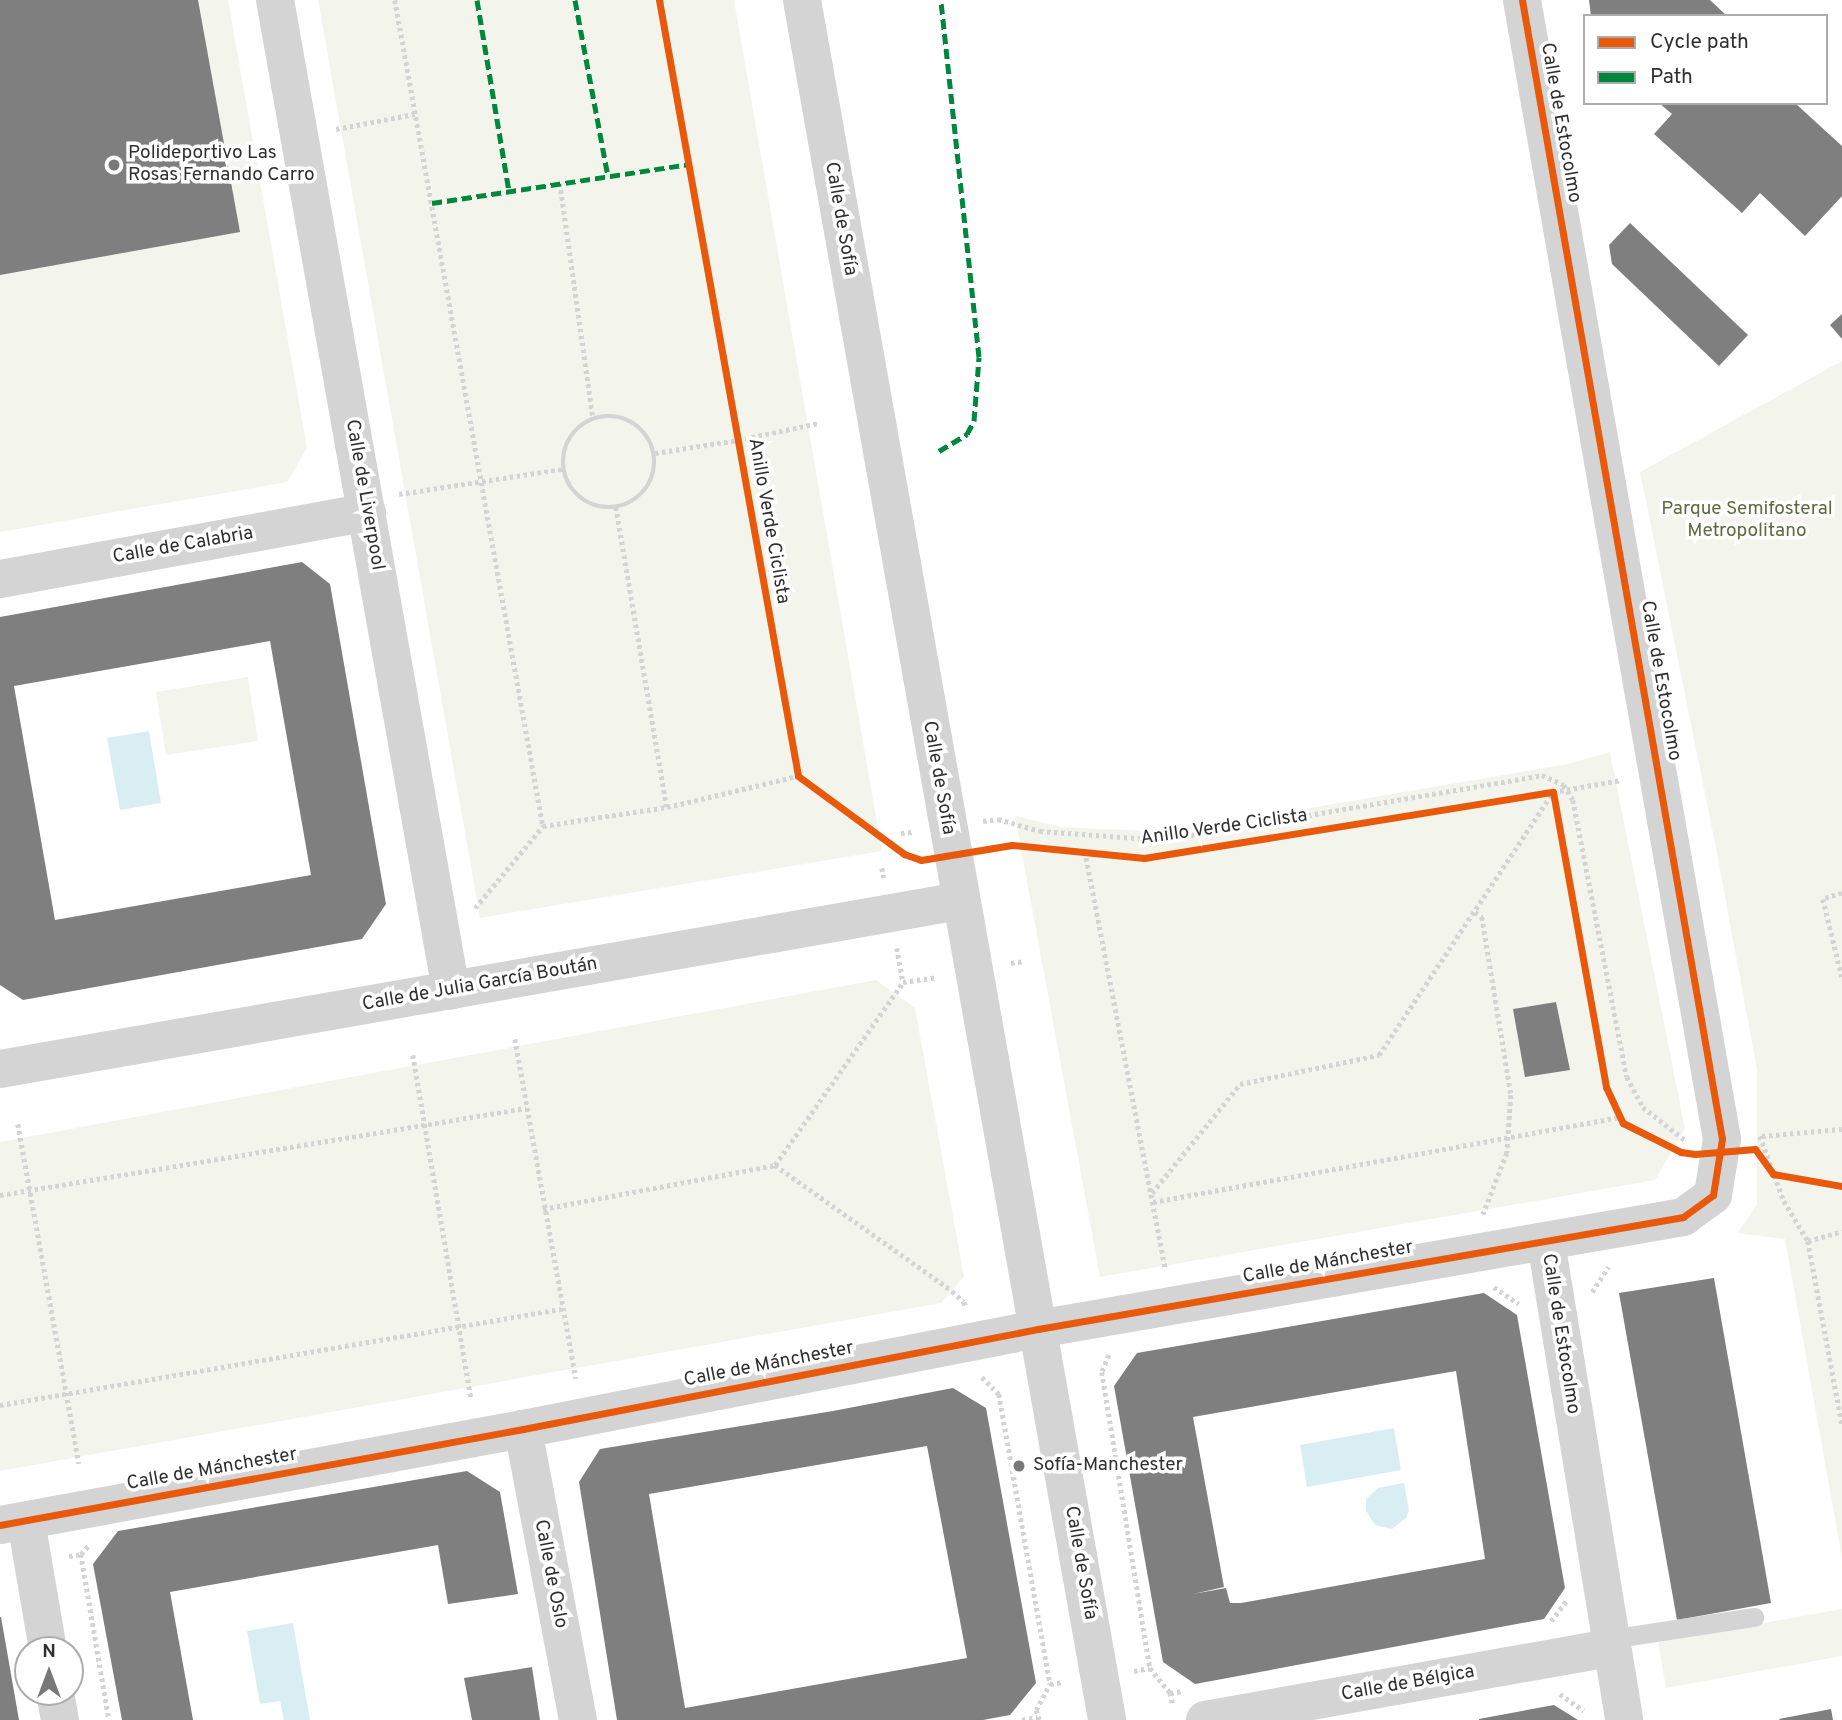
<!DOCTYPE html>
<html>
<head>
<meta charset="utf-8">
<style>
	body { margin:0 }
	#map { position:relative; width:1842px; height:1720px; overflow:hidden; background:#fff; font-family:Overpass,sans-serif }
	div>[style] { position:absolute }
	.green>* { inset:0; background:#f3f5ec }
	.water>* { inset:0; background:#d9eef2 }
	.building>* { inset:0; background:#7f7f7f }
	.path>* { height:4.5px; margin-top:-2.25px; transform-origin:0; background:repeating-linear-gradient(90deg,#d4d4d4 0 3.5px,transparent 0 7px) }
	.path>.ring { margin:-2.25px; padding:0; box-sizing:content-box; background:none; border:4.5px solid #d4d4d4; border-radius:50% }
	.lane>* { height:19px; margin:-9.5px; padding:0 9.5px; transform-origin:9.5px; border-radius:9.5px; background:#d4d4d4 }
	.street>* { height:38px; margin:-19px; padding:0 19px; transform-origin:19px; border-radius:19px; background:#d4d4d4 }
	.quiet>* { height:5px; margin-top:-2.5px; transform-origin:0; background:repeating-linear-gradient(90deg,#00873e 0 10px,transparent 0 15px) }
	.cycleway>* { height:7px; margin:-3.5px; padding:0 3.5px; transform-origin:3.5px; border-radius:3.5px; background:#e8590c }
	.dots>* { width:19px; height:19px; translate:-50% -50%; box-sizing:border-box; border:4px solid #fff; border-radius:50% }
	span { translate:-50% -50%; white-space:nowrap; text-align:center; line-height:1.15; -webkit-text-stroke:7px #fff; paint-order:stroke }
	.street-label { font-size:19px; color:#2f2f2f }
	.poi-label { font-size:19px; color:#2f2f2f }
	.left { translate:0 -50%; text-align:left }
	.park-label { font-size:19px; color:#5d6b3c }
	.legend { position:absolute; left:1583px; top:14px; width:245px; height:91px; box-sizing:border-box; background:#fff; border:2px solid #acacac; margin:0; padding:9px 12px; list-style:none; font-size:21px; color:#2f2f2f }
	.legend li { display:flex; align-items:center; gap:14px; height:35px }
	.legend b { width:35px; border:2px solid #acacac }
	.north { position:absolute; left:14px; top:1636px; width:70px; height:70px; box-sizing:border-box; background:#fff; border:2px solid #acacac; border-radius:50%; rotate:0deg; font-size:19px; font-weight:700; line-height:28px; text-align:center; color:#2f2f2f }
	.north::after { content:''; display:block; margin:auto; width:24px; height:32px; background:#787878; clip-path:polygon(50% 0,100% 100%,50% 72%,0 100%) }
</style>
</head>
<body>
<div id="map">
	<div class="green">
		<div style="clip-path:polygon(0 0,228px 0,307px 448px,287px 482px,0 532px)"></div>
		<div style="clip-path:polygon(318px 0,734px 0,882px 851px,480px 918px)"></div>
		<div style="clip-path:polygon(1842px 361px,1842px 1558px,1785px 1239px,1737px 1233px,1757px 1205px,1757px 1070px,1716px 848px,1640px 472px)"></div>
		<div style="clip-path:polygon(248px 677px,258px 741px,166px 755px,156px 692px)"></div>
		<div style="clip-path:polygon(1610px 752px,1685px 1129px,1655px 1180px,1100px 1277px,1015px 816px,1061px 827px,1169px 832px,1568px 764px)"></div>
		<div style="clip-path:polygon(876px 980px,915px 1008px,964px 1277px,941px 1303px,0 1471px,0 1142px)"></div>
		<div style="clip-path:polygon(1842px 1609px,1842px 1656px,1666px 1688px,1658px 1642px)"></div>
	</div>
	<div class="water">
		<div style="clip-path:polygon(149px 731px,161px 803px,120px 810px,107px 738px)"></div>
		<div style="clip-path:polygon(1394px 1428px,1401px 1470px,1307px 1487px,1300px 1445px)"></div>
		<div style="clip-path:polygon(1404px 1483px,1409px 1510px,1406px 1518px,1392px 1529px,1375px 1525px,1366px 1511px,1366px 1499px,1378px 1488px)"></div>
		<div style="clip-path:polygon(293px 1623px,310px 1720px,284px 1720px,280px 1701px,260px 1704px,247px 1631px)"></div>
	</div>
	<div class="building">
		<div style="clip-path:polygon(0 0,198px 0,240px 232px,0 275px)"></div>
		<div style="clip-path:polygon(1589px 0,1710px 0,1727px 16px,1591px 16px)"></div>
		<div style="clip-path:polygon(1659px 103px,1795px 103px,1842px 146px,1842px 196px,1805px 236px,1760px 193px,1742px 213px,1654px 134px,1672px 114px)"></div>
		<div style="clip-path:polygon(1630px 223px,1748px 335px,1719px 366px,1612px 264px,1609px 245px)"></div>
		<div style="clip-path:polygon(1842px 314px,1842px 339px,1830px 325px)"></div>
		<div style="clip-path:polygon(evenodd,302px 562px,330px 584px,386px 904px,362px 939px,23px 1000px,0 985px,0 617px,302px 562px,270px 641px,311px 875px,55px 920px,14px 686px,270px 641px)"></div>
		<div style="clip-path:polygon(1556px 1002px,1570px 1070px,1525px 1077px,1513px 1009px)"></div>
		<div style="clip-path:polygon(1714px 1278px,1771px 1603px,1677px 1620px,1619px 1293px)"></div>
		<div style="clip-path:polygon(evenodd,1484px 1293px,1517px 1315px,1565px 1588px,1544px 1619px,1195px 1684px,1163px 1662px,1114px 1386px,1137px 1353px,1484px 1293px,1456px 1371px,1485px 1559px,1241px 1603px,1230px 1603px,1226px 1588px,1193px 1594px,1224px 1587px,1193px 1417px,1456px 1371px)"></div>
		<div style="clip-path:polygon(evenodd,953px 1388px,986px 1408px,1036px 1683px,1010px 1715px,983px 1720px,617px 1720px,579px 1482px,600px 1449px,833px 1411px,953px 1388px,927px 1446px,967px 1658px,685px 1708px,649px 1494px,927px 1446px)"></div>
		<div style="clip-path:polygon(467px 1471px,500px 1492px,518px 1594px,448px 1604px,438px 1545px,170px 1592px,193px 1720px,122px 1720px,93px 1564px,118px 1531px)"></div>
		<div style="clip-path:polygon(0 1617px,1px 1617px,19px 1720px,0 1720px)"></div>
		<div style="clip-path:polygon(532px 1667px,540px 1720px,472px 1720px,464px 1678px)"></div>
		<div style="clip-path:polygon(1554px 1705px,1578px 1720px,1479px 1720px,1479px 1719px)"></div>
		<div style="clip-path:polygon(1831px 1709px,1833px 1720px,1780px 1720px,1779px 1719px)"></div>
	</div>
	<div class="path">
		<div style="left:395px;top:0;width:839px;rotate:79.84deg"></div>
		<div style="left:336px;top:129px;width:80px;rotate:-10.8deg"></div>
		<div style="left:560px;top:183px;width:237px;rotate:82deg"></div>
		<div class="ring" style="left:563px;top:416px;width:87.5px;height:87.5px"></div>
		<div style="left:655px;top:453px;width:84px;rotate:-8.9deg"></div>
		<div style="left:738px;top:440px;width:83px;rotate:-11.9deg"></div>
		<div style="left:399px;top:494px;width:166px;rotate:-8.7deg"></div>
		<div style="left:616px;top:507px;width:304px;rotate:80.4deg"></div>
		<div style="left:983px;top:821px;width:15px;rotate:-8deg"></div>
		<div style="left:998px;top:819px;width:44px;rotate:15.9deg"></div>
		<div style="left:1040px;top:831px;width:123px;rotate:4.2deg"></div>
		<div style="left:1163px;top:840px;width:385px;rotate:-9.7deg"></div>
		<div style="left:1542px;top:775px;width:24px;rotate:24deg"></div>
		<div style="left:1564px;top:785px;width:17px;rotate:59deg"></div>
		<div style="left:1573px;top:800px;width:282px;rotate:79deg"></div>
		<div style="left:1627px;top:1077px;width:34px;rotate:62deg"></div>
		<div style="left:1643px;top:1107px;width:53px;rotate:38.2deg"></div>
		<div style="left:901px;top:833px;width:11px;rotate:-5deg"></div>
		<div style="left:1085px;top:851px;width:427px;rotate:79.1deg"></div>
		<div style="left:882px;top:868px;width:10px;rotate:79deg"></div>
		<div style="left:1842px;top:893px;width:20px;rotate:162deg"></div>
		<div style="left:1823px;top:899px;width:80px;rotate:76.3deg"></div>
		<div style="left:475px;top:908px;width:107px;rotate:-50.3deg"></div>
		<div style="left:543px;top:826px;width:125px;rotate:-8.7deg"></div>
		<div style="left:667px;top:807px;width:135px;rotate:-13.3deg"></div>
		<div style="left:1475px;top:912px;width:9px;rotate:36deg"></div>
		<div style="left:1482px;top:917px;width:180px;rotate:80.7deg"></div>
		<div style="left:1511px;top:1095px;width:58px;rotate:93.9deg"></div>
		<div style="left:1507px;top:1153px;width:66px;rotate:111.2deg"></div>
		<div style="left:897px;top:948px;width:35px;rotate:80deg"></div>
		<div style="left:1011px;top:963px;width:13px;rotate:-9deg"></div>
		<div style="left:515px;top:1039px;width:345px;rotate:79.8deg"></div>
		<div style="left:413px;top:1055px;width:347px;rotate:80.4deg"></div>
		<div style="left:18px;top:1124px;width:345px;rotate:79.8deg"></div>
		<div style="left:1760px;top:1136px;width:69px;rotate:69.7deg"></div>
		<div style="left:1784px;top:1201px;width:47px;rotate:59deg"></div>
		<div style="left:1808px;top:1241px;width:35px;rotate:-16deg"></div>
		<div style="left:1762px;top:1136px;width:80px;rotate:-5deg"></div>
		<div style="left:775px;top:1165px;width:223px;rotate:-55deg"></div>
		<div style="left:903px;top:982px;width:34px;rotate:-8deg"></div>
		<div style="left:1152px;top:1193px;width:140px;rotate:-51.1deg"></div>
		<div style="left:1240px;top:1084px;width:142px;rotate:-11.8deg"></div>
		<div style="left:1379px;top:1055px;width:315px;rotate:-56.5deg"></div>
		<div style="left:1553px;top:792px;width:69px;rotate:-10deg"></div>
		<div style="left:0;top:1195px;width:533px;rotate:-9.39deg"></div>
		<div style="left:1153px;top:1202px;width:475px;rotate:-10.3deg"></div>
		<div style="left:543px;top:1209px;width:236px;rotate:-10.7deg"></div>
		<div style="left:775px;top:1165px;width:217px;rotate:35.4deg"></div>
		<div style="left:952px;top:1291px;width:16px;rotate:43deg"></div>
		<div style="left:964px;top:1302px;width:5px;rotate:68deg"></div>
		<div style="left:1808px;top:1241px;width:187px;rotate:79.5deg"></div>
		<div style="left:1494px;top:1287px;width:30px;rotate:34deg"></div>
		<div style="left:1592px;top:1292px;width:30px;rotate:-57deg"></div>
		<div style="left:1109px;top:1355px;width:18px;rotate:112deg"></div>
		<div style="left:1102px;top:1372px;width:300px;rotate:80.8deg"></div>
		<div style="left:982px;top:1377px;width:24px;rotate:45deg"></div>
		<div style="left:999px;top:1394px;width:294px;rotate:80deg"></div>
		<div style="left:0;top:1405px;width:569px;rotate:-9.71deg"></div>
		<div style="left:81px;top:1554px;width:168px;rotate:80.4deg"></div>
		<div style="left:69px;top:1556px;width:12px;rotate:-9deg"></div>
		<div style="left:81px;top:1554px;width:11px;rotate:-49deg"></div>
		<div style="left:1551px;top:1621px;width:26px;rotate:-53deg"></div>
		<div style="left:1134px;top:1671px;width:16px;rotate:-11deg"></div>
		<div style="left:1150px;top:1668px;width:32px;rotate:51deg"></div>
		<div style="left:1560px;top:1694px;width:29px;rotate:35deg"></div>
		<div style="left:1172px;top:1703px;width:10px;rotate:-101deg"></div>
		<div style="left:1170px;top:1693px;width:12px;rotate:-9deg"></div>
		<div style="left:1022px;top:1720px;width:16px;rotate:-11deg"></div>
		<div style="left:1039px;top:1720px;width:10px;rotate:-107deg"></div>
		<div style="left:1036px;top:1710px;width:30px;rotate:-62deg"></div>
		<div style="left:1050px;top:1684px;width:13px;rotate:-9deg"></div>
	</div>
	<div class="lane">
		<div style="left:1610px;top:1639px;width:146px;rotate:-8.7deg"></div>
	</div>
	<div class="street">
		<div style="left:275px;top:0;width:1006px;rotate:79.92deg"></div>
		<div style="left:802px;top:0;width:1747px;rotate:79.94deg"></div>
		<div style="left:0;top:579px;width:373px;rotate:-10.3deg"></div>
		<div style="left:0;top:1069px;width:975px;rotate:-9.93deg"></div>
		<div style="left:1546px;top:1242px;width:484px;rotate:80.7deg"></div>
		<div style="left:523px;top:1429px;width:296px;rotate:79.3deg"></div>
		<div style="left:26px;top:1521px;width:131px;rotate:80.3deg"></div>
		<div style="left:0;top:1525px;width:532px;rotate:-10.4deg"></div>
		<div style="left:523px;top:1429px;width:525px;rotate:-10.99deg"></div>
		<div style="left:1038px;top:1329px;width:655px;rotate:-9.85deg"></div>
		<div style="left:1683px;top:1217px;width:37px;rotate:-36deg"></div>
		<div style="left:1713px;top:1195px;width:57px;rotate:-80.9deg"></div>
		<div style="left:1722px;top:1139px;width:1156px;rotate:-99.96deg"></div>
		<div style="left:55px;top:1692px;width:28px;rotate:80deg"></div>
		<div style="left:1205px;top:1720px;width:412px;rotate:-10.1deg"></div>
	</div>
	<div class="quiet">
		<div style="left:477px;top:0;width:194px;rotate:80.5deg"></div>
		<div style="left:575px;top:0;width:179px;rotate:79.4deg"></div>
		<div style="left:432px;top:203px;width:260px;rotate:-8.6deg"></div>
		<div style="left:939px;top:451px;width:33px;rotate:-31deg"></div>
		<div style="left:967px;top:434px;width:15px;rotate:-62deg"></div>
		<div style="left:974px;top:421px;width:64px;rotate:-85.5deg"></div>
		<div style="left:979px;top:357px;width:359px;rotate:-96.1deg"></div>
	</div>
	<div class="cycleway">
		<div style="left:659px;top:0;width:788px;rotate:79.84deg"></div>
		<div style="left:798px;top:776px;width:132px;rotate:36.3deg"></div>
		<div style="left:904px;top:854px;width:18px;rotate:19deg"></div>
		<div style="left:921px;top:860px;width:92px;rotate:-9.4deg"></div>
		<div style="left:1012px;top:845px;width:133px;rotate:5.6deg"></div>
		<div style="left:1144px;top:858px;width:414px;rotate:-9.2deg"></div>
		<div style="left:1553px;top:792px;width:300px;rotate:79.8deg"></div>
		<div style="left:1606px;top:1087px;width:40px;rotate:65deg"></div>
		<div style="left:1623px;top:1123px;width:65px;rotate:26.6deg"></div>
		<div style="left:1681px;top:1152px;width:14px;rotate:8deg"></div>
		<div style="left:1695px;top:1154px;width:60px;rotate:-4.8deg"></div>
		<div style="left:1755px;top:1149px;width:31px;rotate:54deg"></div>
		<div style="left:1773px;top:1174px;width:70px;rotate:9.9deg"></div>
		<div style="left:0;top:1525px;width:532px;rotate:-10.4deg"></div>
		<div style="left:523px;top:1429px;width:525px;rotate:-10.99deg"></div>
		<div style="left:1038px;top:1329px;width:655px;rotate:-9.85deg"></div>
		<div style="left:1683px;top:1217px;width:37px;rotate:-36deg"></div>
		<div style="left:1713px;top:1195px;width:57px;rotate:-80.9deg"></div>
		<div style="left:1722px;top:1139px;width:1156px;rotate:-99.96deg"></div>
	</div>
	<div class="dots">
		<div style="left:114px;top:165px;background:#787878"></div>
		<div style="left:1019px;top:1466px;background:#787878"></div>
	</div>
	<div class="street-label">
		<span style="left:1560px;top:123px;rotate:80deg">Calle de Estocolmo</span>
		<span style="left:840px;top:219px;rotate:80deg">Calle de Sofía</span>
		<span style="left:364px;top:495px;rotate:80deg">Calle de Liverpool</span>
		<span style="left:768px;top:521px;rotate:80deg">Anillo Verde Ciclista</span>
		<span style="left:183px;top:546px;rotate:-10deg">Calle de Calabria</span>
		<span style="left:1660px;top:681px;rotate:80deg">Calle de Estocolmo</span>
		<span style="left:938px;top:778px;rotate:80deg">Calle de Sofía</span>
		<span style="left:1224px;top:828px;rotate:-8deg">Anillo Verde Ciclista</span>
		<span style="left:480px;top:985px;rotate:-10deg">Calle de Julia García Boután</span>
		<span style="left:1328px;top:1263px;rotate:-10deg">Calle de Mánchester</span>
		<span style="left:1560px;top:1334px;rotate:81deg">Calle de Estocolmo</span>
		<span style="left:769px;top:1365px;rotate:-11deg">Calle de Mánchester</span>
		<span style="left:212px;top:1470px;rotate:-10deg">Calle de Mánchester</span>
		<span style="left:1080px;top:1563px;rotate:80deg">Calle de Sofía</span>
		<span style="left:550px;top:1574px;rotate:79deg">Calle de Oslo</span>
		<span style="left:1408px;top:1684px;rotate:-10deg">Calle de Bélgica</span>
	</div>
	<div class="poi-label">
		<span class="left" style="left:128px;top:165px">Polideportivo Las<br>Rosas Fernando Carro</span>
		<span class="left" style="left:1033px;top:1466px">Sofía-Manchester</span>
	</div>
	<div class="park-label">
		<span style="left:1747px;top:521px">Parque Semifosteral<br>Metropolitano</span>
	</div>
	<ul class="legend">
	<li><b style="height:9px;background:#e8590c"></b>Cycle path</li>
	<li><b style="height:9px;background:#00873e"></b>Path</li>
	</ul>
	<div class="north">N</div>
</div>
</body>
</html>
